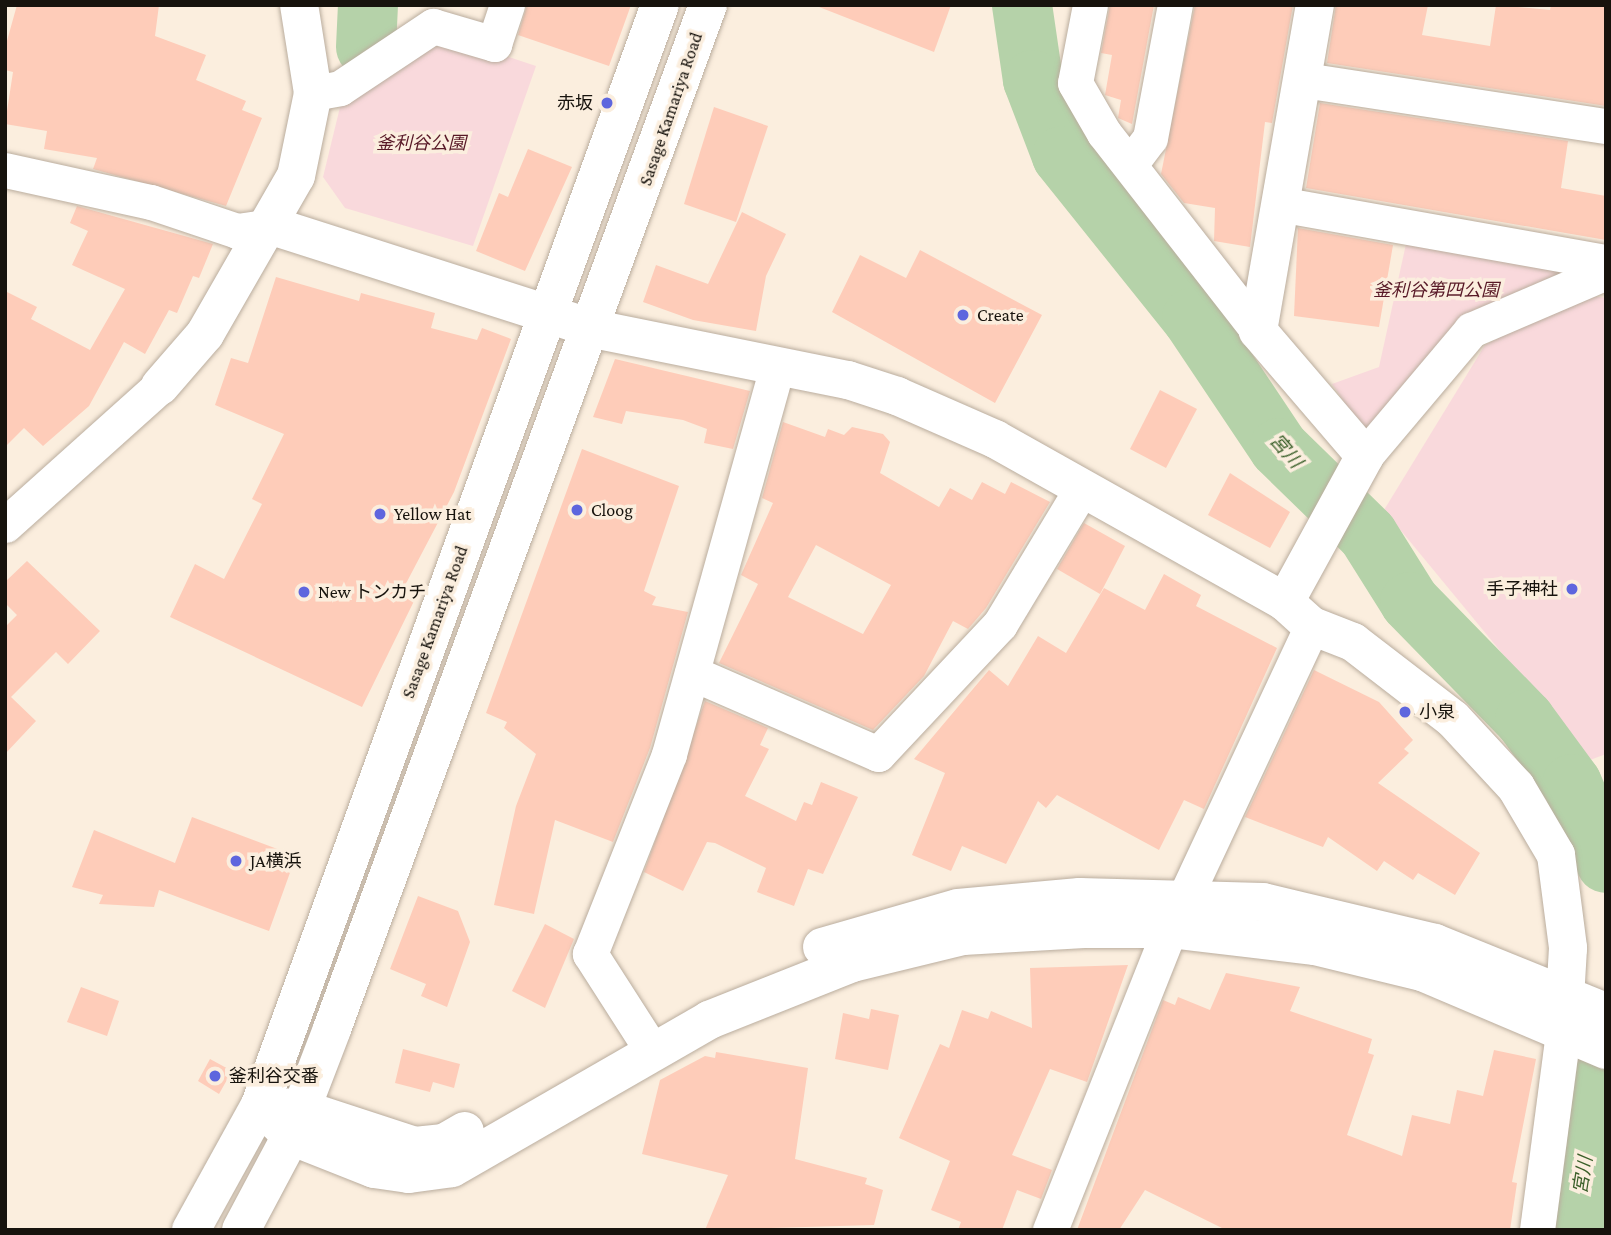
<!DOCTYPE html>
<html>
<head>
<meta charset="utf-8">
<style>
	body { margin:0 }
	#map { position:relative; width:1611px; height:1235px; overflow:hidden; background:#fbeede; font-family:"Crimson Pro","Noto Sans JP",serif }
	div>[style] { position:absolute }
	.green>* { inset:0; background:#f9d9dc }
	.river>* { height:60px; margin:-30px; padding:0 30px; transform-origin:30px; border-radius:30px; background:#b5d2a9 }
	.building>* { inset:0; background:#feccb9 }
	.roads { filter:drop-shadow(0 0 2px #baad9e) drop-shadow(0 0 2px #baad9e) }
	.minor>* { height:35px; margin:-17.5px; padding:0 17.5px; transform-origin:17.5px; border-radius:17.5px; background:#fff }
	.tertiary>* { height:38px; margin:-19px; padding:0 19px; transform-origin:19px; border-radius:19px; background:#fff }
	.dots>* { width:19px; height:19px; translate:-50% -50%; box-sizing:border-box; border:4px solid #fbeede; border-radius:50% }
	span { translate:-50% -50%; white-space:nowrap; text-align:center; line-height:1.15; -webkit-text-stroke:7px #fbeede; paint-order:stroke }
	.poi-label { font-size:18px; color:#17130d }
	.right { translate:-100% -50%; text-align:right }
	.left { translate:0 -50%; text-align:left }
	.street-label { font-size:18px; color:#17130d }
	.park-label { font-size:18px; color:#581927; font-style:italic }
	.water-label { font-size:19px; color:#3a5f29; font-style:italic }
	.frame { position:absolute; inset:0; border:7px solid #17130d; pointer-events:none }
</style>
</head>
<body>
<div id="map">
	<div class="green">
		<div style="clip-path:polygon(444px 36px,536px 66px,473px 246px,345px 208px,323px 177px,342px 99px)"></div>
		<div style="clip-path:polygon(1406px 244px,1573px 269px,1367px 436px,1332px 384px,1379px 367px)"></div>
		<div style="clip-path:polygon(1581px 294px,1606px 298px,1606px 754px,1590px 760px,1384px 510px,1485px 345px)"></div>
	</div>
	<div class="river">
		<div style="left:1022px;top:5px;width:76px;rotate:81.7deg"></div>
		<div style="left:1033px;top:80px;width:81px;rotate:69.1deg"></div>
		<div style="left:1062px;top:156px;width:208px;rotate:51.3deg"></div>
		<div style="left:1192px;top:318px;width:156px;rotate:56.2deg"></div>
		<div style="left:1279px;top:448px;width:124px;rotate:44.3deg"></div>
		<div style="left:1368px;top:535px;width:79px;rotate:57.9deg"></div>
		<div style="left:1410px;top:602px;width:165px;rotate:45.7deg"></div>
		<div style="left:1525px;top:720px;width:79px;rotate:53.7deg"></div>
		<div style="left:1572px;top:784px;width:86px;rotate:66.7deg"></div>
		<div style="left:366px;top:47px;width:42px;rotate:-87.3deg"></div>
		<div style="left:1574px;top:1230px;width:196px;rotate:-80.6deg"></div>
	</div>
	<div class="building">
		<div style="clip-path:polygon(17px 5px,159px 5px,155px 36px,206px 55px,196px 80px,246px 101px,242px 110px,262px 118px,226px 206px,93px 169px,97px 158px,44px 149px,47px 131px,5px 124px,13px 72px,5px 70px,5px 48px)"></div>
		<div style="clip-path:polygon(527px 5px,631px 5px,609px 66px,518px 35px)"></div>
		<div style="clip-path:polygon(814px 5px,951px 5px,934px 52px)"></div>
		<div style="clip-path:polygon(1110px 5px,1154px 5px,1132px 124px,1118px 118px,1121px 100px,1105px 95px,1112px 55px,1101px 53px)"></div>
		<div style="clip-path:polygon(1195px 5px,1293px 5px,1272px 123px,1265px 122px,1250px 247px,1214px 241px,1215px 208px,1184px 203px,1161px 174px)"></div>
		<div style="clip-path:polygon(1336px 5px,1428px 5px,1422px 35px,1490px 46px,1496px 5px,1550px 10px,1551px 5px,1606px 5px,1606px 106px,1327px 63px)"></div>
		<div style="clip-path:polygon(1320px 103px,1568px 141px,1561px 188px,1606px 196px,1606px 240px,1306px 188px)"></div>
		<div style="clip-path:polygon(714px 107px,768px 126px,736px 222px,684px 204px)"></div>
		<div style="clip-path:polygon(528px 149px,572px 167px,525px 271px,476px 251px,499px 193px,508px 197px)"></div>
		<div style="clip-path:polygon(77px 206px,213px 244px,199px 278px,193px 276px,177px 313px,169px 310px,145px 354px,124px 342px,89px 406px,43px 446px,24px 428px,5px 447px,5px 291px,37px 307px,31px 319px,90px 350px,125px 289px,72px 265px,88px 231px,70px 223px)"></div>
		<div style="clip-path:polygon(742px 212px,786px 234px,766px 276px,756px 331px,693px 320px,643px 302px,656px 265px,708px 284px)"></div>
		<div style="clip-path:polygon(1298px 228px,1393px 245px,1379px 327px,1294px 316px)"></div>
		<div style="clip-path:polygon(920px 250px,1042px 315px,995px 403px,832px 312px,860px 255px,906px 278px)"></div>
		<div style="clip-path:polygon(276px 277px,359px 301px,361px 293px,435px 313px,431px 328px,477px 340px,482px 328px,511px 339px,454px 492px,401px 593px,415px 599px,362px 707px,170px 617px,195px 564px,224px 579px,262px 504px,252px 499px,284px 434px,215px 405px,231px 358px,248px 363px)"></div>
		<div style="clip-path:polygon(615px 359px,750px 391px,733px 449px,704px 443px,707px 429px,683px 420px,626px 411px,622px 424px,593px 417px)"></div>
		<div style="clip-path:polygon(1160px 390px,1197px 409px,1166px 468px,1130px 449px)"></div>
		<div style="clip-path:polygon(evenodd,783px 422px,825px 437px,828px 429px,844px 435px,852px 427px,883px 434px,890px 442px,880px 473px,939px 507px,950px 488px,972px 500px,982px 482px,1005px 494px,1011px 482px,1050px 502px,986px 608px,968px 629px,953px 621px,924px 676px,873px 730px,719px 663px,758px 584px,741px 575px,773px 503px,762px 498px,783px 422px,816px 545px,891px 585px,863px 634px,788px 597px,816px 545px)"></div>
		<div style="clip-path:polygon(582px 449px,679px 486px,644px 591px,656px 597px,652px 605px,688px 612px,650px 748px,613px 842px,555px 820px,534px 914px,494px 905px,516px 806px,536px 754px,504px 728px,507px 722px,486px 713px)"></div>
		<div style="clip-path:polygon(1230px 473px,1290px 512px,1270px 548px,1208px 515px)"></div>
		<div style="clip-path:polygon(1084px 523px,1125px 546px,1100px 594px,1057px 569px)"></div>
		<div style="clip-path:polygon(27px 561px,100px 631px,68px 664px,56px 652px,11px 697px,36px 721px,5px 754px,5px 627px,17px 615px,5px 603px,5px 582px)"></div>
		<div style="clip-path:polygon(1164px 574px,1201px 595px,1196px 606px,1277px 648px,1204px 809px,1184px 800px,1159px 850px,1057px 795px,1046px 808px,1038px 801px,1006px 864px,962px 846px,951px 871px,912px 855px,945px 773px,914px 759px,989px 670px,1008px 686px,1038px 636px,1066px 653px,1104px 588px,1145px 610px)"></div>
		<div style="clip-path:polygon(1314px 670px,1379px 702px,1413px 740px,1404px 749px,1409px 753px,1378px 783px,1480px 853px,1455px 895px,1418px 873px,1413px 880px,1384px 861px,1377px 871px,1328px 837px,1323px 847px,1245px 817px)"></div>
		<div style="clip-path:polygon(705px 701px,768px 728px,760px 745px,769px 749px,745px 796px,796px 821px,804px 802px,812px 805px,821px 782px,858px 797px,823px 874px,808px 869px,794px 906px,757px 892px,766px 868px,715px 843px,707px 842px,683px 891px,644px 872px)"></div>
		<div style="clip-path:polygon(192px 817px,296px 856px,269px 931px,159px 890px,154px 907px,99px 904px,103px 895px,72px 887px,94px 830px,175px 863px)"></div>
		<div style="clip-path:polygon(418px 896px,458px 911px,470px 942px,447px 1007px,421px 996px,426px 984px,390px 969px)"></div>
		<div style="clip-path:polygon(545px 924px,574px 939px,545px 1008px,512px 991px)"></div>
		<div style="clip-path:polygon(1128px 965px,1087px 1082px,1050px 1069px,1012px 1155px,1052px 1170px,1041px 1199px,1017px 1190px,1002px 1230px,958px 1230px,961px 1222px,931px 1210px,950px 1161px,899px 1138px,940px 1044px,949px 1048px,962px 1010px,988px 1019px,991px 1011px,1032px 1028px,1030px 968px)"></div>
		<div style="clip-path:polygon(1226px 973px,1300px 987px,1290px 1011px,1372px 1039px,1368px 1053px,1374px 1055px,1347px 1135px,1402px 1156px,1412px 1115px,1450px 1124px,1457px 1090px,1483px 1096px,1494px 1050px,1536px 1059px,1512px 1182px,1517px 1183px,1510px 1230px,1226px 1230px,1145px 1190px,1119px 1230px,1077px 1230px,1163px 1000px,1175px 1005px,1178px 997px,1210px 1010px)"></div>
		<div style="clip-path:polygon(81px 987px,119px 1001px,107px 1036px,67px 1022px)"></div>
		<div style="clip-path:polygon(871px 1009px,899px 1015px,888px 1070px,835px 1059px,843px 1013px,869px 1019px)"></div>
		<div style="clip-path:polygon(403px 1049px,460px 1064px,454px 1088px,433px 1082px,430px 1092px,395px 1083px)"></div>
		<div style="clip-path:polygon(716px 1052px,808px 1068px,795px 1159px,867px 1178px,865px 1184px,883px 1190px,874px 1225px,705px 1230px,728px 1175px,642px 1154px,660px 1080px,705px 1056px,715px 1058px)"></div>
		<div style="clip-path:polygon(210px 1059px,232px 1071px,219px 1094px,198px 1081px)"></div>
	</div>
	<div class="roads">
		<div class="minor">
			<div style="left:1090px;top:5px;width:79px;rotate:100.9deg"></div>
			<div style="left:1075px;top:83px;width:58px;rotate:59.9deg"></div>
			<div style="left:1104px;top:133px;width:251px;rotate:52.1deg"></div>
			<div style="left:1304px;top:80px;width:305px;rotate:8.7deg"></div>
			<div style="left:313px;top:93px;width:27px;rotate:-10deg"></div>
			<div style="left:340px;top:88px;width:112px;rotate:-33.7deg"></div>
			<div style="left:433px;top:26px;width:64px;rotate:16.4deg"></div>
			<div style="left:494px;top:44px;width:41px;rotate:-71.6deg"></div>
			<div style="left:1131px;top:163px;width:31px;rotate:-53deg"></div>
			<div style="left:1150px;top:138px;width:135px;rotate:-79.4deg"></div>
			<div style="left:5px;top:170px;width:149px;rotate:12.4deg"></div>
			<div style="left:151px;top:202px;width:91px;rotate:18.6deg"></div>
			<div style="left:237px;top:231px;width:35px;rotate:-8deg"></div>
			<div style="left:1285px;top:205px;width:326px;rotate:10.1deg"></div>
			<div style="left:1365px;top:456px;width:165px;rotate:-49.9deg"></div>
			<div style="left:1471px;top:330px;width:147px;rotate:-23.2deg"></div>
			<div style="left:5px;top:525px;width:208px;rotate:-41.9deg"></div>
			<div style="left:692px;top:673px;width:203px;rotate:23.5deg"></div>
			<div style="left:878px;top:754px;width:178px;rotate:-46.8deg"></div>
			<div style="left:1000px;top:624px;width:159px;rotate:-58.9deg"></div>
			<div style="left:653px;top:1052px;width:117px;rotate:-122.7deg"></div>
			<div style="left:590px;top:954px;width:215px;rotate:-68.4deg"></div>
			<div style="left:669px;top:754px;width:401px;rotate:-74.4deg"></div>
			<div style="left:1050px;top:1230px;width:324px;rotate:-68.3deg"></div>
			<div style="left:1170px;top:929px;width:335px;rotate:-64.9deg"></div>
			<div style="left:1537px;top:1230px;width:200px;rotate:-82.5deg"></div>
		</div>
		<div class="tertiary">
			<div style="left:272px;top:226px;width:338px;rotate:17.7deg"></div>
			<div style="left:594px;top:329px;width:259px;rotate:11.4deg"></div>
			<div style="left:848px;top:380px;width:52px;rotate:18.1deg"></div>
			<div style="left:897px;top:396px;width:107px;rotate:23.7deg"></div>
			<div style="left:995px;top:439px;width:333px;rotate:29.3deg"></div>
			<div style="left:1285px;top:602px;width:36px;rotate:42deg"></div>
			<div style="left:1312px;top:626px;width:44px;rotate:21.3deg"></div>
			<div style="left:1353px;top:642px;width:126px;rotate:37.6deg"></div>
			<div style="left:1453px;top:719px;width:93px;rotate:47.2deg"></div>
			<div style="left:1516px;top:787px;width:79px;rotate:59.5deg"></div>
			<div style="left:1556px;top:855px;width:94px;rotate:82.6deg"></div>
			<div style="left:1568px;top:948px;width:84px;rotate:93.4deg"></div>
			<div style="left:160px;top:386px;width:69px;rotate:-49.1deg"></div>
			<div style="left:205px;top:334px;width:182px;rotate:-60.1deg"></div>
			<div style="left:296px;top:176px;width:85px;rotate:-78.4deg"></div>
			<div style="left:313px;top:93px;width:89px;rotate:-99deg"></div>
			<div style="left:1285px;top:602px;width:166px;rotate:-61.3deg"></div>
			<div style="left:1365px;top:456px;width:165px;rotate:-130.6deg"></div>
			<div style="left:1258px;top:331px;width:331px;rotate:-80.1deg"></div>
			<div style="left:822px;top:947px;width:141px;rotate:-16deg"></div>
			<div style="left:958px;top:908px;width:122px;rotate:-5.2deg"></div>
			<div style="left:1080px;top:897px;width:183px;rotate:1.6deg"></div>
			<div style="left:1263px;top:902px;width:177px;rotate:13.4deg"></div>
			<div style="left:1435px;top:943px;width:184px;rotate:22deg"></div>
			<div style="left:260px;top:1105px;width:44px;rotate:45deg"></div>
			<div style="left:291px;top:1136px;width:89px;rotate:21.7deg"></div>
			<div style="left:374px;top:1169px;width:35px;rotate:8deg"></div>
			<div style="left:409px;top:1174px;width:43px;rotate:-7.9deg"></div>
			<div style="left:452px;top:1168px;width:297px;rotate:-29.9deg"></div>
			<div style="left:709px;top:1020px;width:154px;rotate:-21.7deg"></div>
			<div style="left:852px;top:963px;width:114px;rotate:-13.7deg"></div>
			<div style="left:963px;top:936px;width:121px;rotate:-3.3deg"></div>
			<div style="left:1084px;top:929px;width:86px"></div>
			<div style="left:1170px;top:929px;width:146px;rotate:6.7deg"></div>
			<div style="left:1315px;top:946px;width:110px;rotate:13.7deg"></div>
			<div style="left:1422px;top:972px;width:200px;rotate:23deg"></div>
			<div style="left:260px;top:1105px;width:42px;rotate:5.4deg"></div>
			<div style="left:302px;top:1109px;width:119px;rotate:18.1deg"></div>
			<div style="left:415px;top:1146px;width:29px;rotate:-6deg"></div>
			<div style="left:444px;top:1143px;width:24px;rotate:-30deg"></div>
			<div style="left:191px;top:1230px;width:143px;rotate:-61.1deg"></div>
			<div style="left:260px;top:1105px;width:1170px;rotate:-70.02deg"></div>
			<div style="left:241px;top:1230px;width:106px;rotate:-62deg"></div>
			<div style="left:291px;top:1136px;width:115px;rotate:-69deg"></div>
			<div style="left:332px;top:1029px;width:1091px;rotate:-69.84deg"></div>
		</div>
	</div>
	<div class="dots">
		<div style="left:607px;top:103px;background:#5e66de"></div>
		<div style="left:963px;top:315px;background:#5e66de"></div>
		<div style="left:577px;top:510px;background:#5e66de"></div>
		<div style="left:380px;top:514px;background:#5e66de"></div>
		<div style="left:1572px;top:589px;background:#5e66de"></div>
		<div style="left:304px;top:592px;background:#5e66de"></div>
		<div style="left:1405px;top:712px;background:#5e66de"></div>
		<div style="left:236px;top:861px;background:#5e66de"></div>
		<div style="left:215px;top:1076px;background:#5e66de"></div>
	</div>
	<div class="poi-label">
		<span class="right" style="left:593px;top:103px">赤坂</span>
		<span class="left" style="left:977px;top:315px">Create</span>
		<span class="left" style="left:591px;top:510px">Cloog</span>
		<span class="left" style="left:394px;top:514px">Yellow Hat</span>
		<span class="right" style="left:1558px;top:589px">手子神社</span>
		<span class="left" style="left:318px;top:592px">New トンカチ</span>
		<span class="left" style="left:1419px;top:712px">小泉</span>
		<span class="left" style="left:250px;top:861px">JA横浜</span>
		<span class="left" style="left:229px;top:1076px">釜利谷交番</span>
	</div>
	<div class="street-label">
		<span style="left:671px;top:109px;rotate:-71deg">Sasage Kamariya Road</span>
		<span style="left:435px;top:622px;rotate:-70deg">Sasage Kamariya Road</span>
	</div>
	<div class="park-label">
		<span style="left:421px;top:143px">釜利谷公園</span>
		<span style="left:1436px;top:290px">釜利谷第四公園</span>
	</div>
	<div class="water-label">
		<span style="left:1286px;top:451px;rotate:49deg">宮川</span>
		<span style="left:1583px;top:1175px;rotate:-81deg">宮川</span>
	</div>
	<div class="frame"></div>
</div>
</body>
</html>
